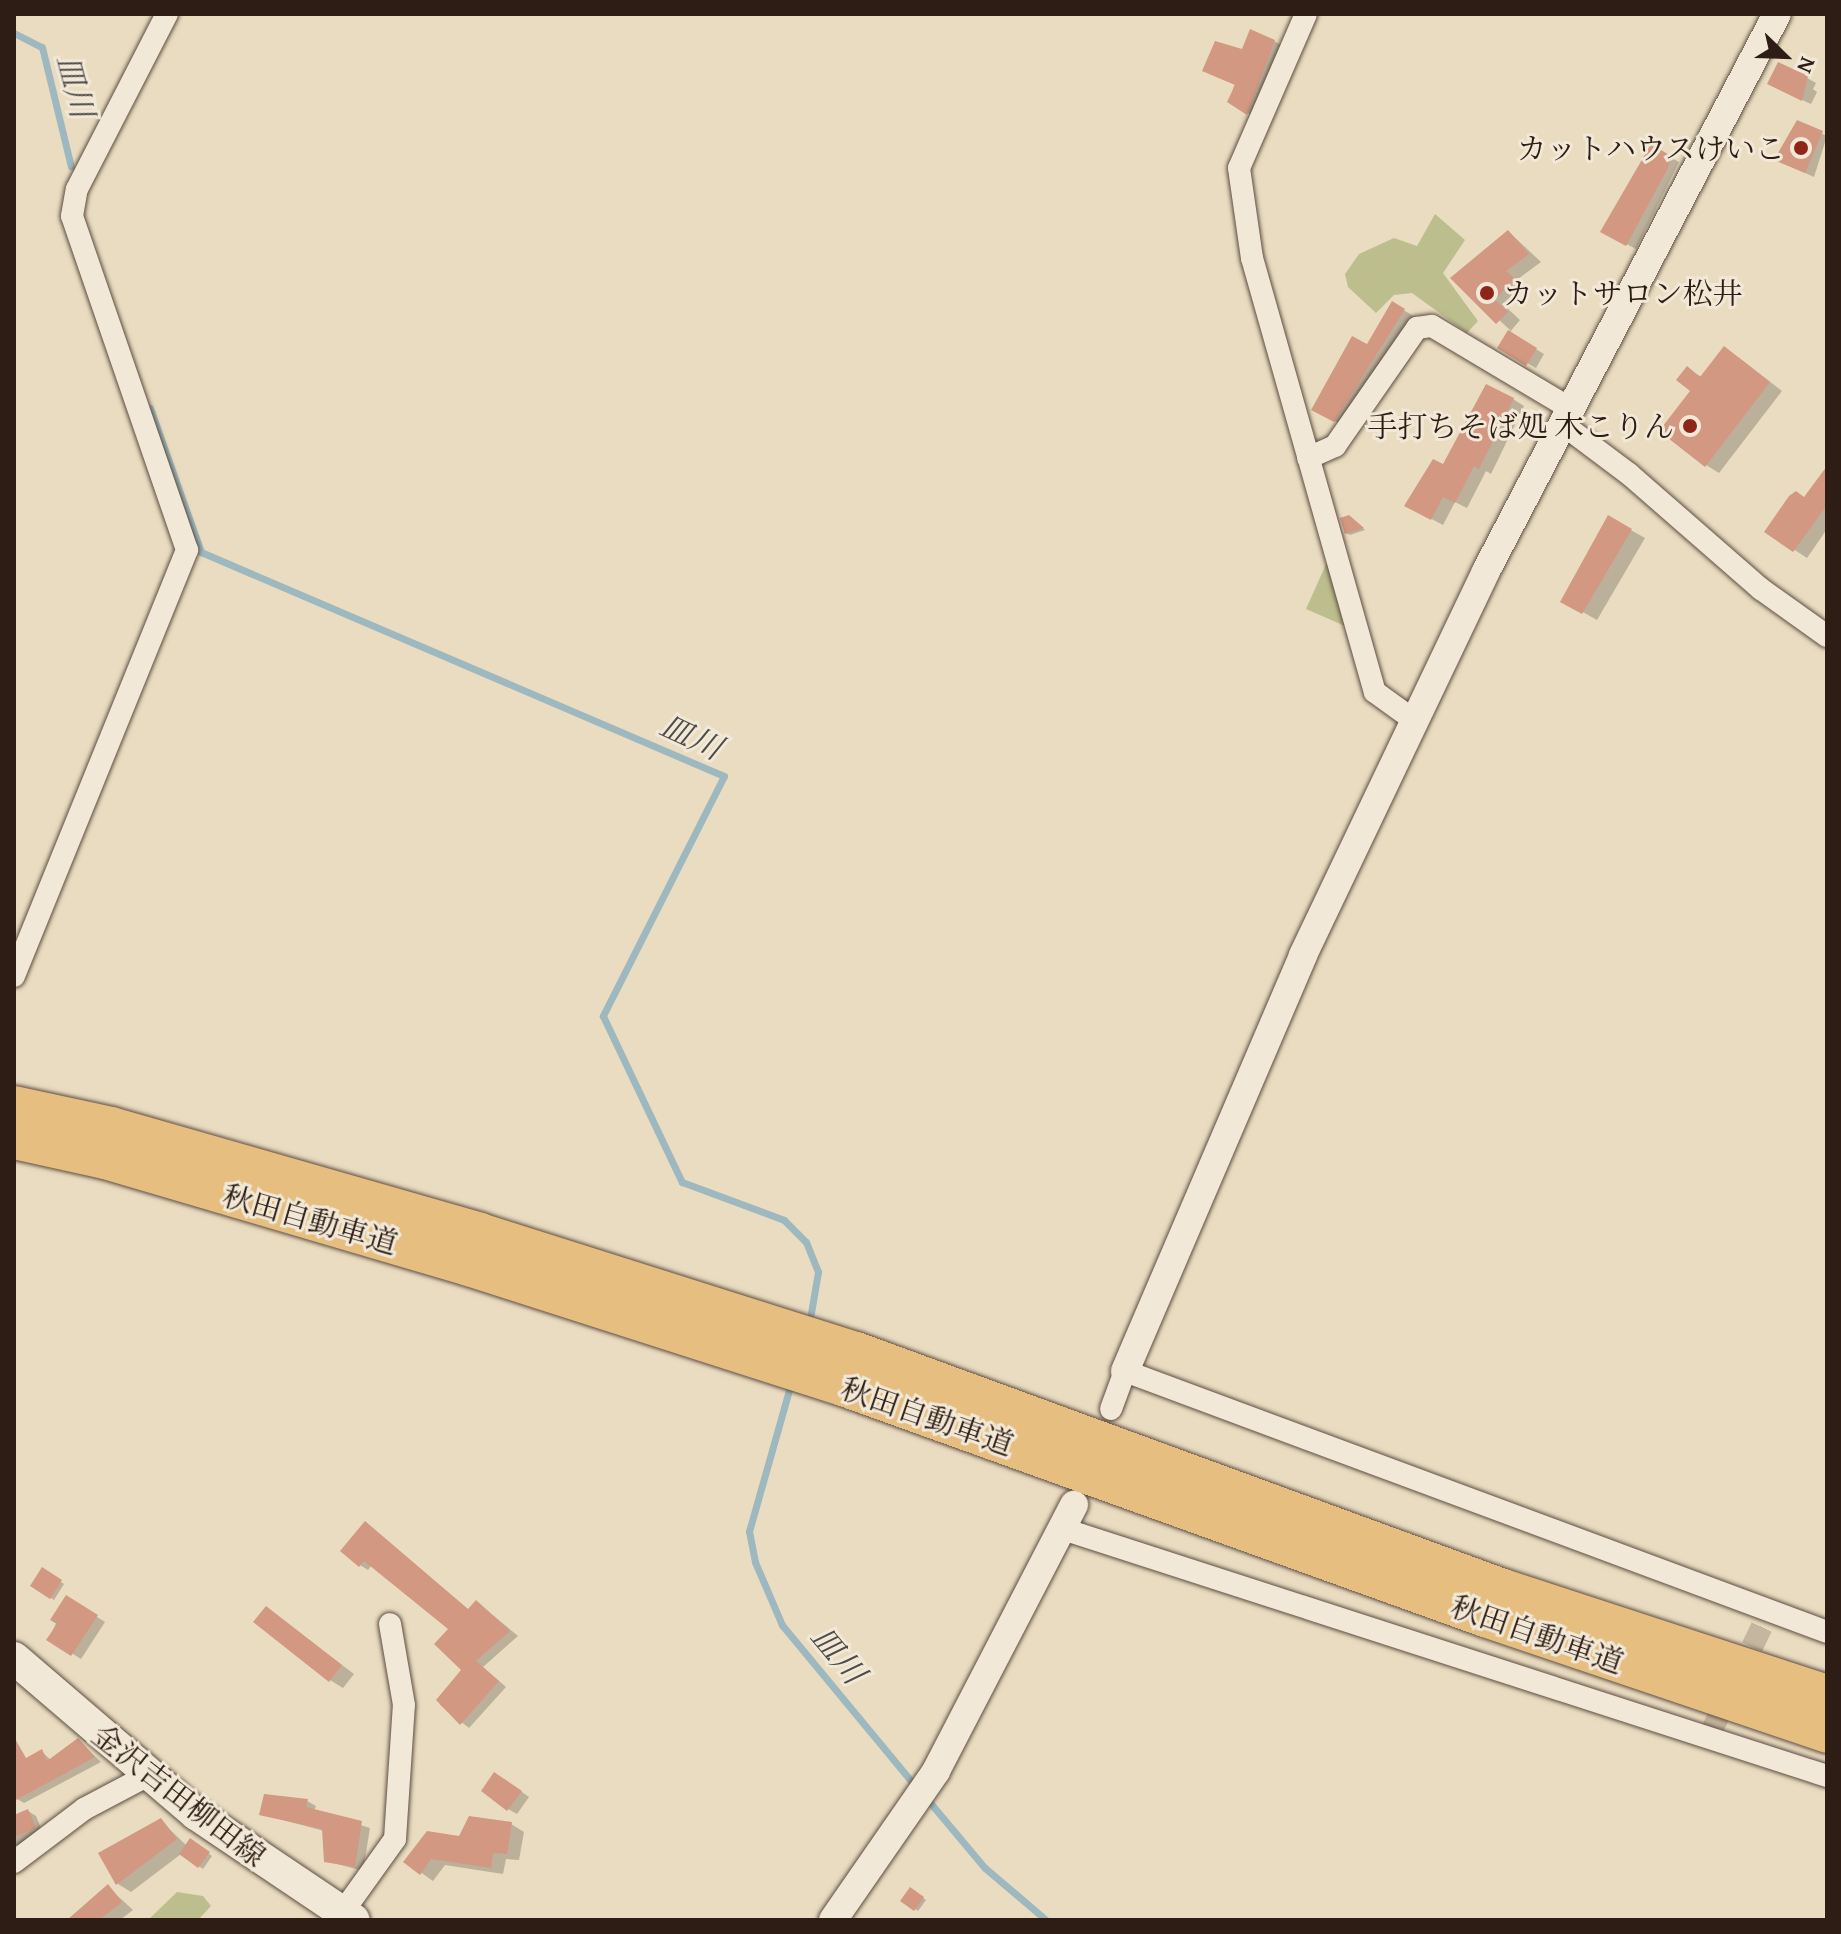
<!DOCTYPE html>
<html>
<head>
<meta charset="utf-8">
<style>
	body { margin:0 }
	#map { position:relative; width:1841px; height:1934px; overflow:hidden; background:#eadcc1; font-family:"Gentium Book Plus","Noto Serif JP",serif }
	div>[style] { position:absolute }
	.green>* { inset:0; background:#bdbe8e }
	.shadow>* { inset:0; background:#0003 }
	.stream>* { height:7px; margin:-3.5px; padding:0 3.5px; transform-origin:3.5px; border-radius:3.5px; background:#9eb8bf }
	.building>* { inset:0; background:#d29882 }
	.minor-tunnel>* { height:22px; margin-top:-11px; transform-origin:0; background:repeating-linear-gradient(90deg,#c4b69f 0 22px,transparent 0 33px) }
	.roads { filter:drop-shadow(0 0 2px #5d4d40) drop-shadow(0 0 2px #5d4d40) }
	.minor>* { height:22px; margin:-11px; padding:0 11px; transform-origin:11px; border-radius:11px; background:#f1e8d7 }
	.tertiary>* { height:28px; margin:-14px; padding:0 14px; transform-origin:14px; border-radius:14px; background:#f1e8d7 }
	.secondary>* { height:32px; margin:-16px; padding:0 16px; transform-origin:16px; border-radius:16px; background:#f1e8d7 }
	.motorway>* { height:40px; margin:-20px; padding:0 20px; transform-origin:20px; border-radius:20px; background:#e5be80 }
	.dots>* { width:22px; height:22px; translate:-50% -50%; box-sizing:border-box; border:4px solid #f1e8d7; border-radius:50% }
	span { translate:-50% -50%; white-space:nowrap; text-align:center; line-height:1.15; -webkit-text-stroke:6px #f1e8d7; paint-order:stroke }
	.poi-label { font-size:30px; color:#2e1d15 }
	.right { translate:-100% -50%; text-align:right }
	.left { translate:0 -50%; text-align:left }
	.street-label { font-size:30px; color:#2e1d15 }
	.water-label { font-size:32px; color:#504c48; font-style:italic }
	.frame { position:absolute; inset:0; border:16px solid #2e1d15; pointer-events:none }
	.north { position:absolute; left:1745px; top:16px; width:80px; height:80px; -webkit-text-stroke:6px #f1e8d7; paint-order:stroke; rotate:113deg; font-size:22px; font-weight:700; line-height:32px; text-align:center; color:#2e1d15 }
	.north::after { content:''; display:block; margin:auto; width:28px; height:36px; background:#2e1d15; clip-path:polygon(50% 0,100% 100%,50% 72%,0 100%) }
</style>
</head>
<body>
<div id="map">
	<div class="green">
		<div style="clip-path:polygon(1435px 214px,1465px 240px,1443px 273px,1478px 321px,1467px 333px,1412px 293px,1394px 295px,1376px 313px,1348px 287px,1345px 274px,1359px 254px,1394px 238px,1417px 246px)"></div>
		<div style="clip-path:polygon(1327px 562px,1345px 626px,1306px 609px)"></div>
		<div style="clip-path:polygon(177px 1892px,203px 1896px,211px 1906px,198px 1920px,148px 1920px)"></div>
	</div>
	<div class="shadow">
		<div style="clip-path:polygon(1274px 41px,1283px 46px,1256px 118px,1230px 101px,1243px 52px)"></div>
		<div style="clip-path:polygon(1807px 78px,1816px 83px,1813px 89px,1817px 92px,1811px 104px,1778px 89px)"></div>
		<div style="clip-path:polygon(1798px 123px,1827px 136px,1814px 177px,1785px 164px)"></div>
		<div style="clip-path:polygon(1651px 147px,1679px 162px,1636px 249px,1602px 231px)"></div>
		<div style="clip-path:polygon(1509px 232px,1541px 262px,1518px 279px,1526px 287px,1507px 308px,1520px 320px,1509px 333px,1544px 354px,1536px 368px,1500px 348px,1510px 330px,1453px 278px)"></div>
		<div style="clip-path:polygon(1393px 304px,1417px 318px,1347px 428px,1314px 409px,1367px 347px)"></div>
		<div style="clip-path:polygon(1738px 357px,1782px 391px,1719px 473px,1706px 465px,1687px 369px,1702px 377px)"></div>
		<div style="clip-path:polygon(1513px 399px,1524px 406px,1491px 474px,1486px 471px,1467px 508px,1455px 502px,1443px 525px,1407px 506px)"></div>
		<div style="clip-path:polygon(1827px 469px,1827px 529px,1807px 558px,1766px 531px,1805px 499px)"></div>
		<div style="clip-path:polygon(1609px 518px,1645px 538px,1597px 620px,1563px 601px)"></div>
		<div style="clip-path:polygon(1353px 519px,1365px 530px,1350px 535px,1346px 533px)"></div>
		<div style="clip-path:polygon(366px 1524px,469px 1610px,477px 1602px,518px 1636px,483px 1667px,506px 1687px,469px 1728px,440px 1705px,464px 1670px,451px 1629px,372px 1565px,368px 1570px,360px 1565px)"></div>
		<div style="clip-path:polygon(42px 1570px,64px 1584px,54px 1600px,32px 1586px)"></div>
		<div style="clip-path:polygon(67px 1598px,105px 1622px,81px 1659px,49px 1639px)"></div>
		<div style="clip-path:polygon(266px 1608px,354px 1674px,343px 1688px,330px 1680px)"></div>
		<div style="clip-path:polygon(78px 1740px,101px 1762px,24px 1803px,17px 1799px,14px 1767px,42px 1752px,51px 1760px)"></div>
		<div style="clip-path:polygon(504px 1779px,529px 1797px,517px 1814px,508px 1809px)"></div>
		<div style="clip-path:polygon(307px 1801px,316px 1806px,314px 1811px,370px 1828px,363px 1871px,326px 1861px,324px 1831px,261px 1814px)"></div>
		<div style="clip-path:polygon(28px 1811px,36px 1816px,43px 1833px,19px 1846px,14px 1843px,14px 1817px)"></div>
		<div style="clip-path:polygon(161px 1821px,187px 1846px,191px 1841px,212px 1856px,203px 1869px,181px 1854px,131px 1892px,118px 1884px,101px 1854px)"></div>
		<div style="clip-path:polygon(511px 1824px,524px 1832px,519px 1860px,506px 1859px,503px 1874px,445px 1865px,433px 1881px,406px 1862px,460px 1838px)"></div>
		<div style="clip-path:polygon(108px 1887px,133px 1910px,120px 1920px,88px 1920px)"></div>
		<div style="clip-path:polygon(910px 1889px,926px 1900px,918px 1911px,903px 1901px)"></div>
	</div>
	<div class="stream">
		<div style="left:14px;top:33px;width:31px;rotate:27deg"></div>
		<div style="left:42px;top:47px;width:123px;rotate:76.4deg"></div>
		<div style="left:150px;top:408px;width:153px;rotate:70.5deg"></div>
		<div style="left:201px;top:552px;width:569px;rotate:23.19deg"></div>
		<div style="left:724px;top:776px;width:269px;rotate:116.8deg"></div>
		<div style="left:603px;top:1016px;width:184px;rotate:64.6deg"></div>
		<div style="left:682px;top:1182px;width:109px;rotate:20.4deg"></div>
		<div style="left:784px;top:1220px;width:31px;rotate:45deg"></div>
		<div style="left:806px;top:1242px;width:32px;rotate:68deg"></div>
		<div style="left:818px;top:1272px;width:42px;rotate:99.7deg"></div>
		<div style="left:791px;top:1383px;width:154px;rotate:105.8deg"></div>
		<div style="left:749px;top:1531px;width:32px;rotate:79deg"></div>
		<div style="left:755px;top:1562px;width:69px;rotate:66.8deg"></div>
		<div style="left:782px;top:1625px;width:210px;rotate:50.4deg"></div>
		<div style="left:927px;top:1799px;width:90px;rotate:50deg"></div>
		<div style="left:985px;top:1868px;width:80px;rotate:40.4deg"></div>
	</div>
	<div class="building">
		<div style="clip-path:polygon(1250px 29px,1275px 40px,1247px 115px,1227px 102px,1235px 85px,1202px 71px,1215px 41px,1242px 49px)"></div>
		<div style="clip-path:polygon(1778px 62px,1808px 76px,1802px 101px,1767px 84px)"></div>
		<div style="clip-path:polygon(1797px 120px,1823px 131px,1805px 173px,1774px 160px)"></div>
		<div style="clip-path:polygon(1651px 144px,1671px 156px,1668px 168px,1626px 246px,1600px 232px)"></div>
		<div style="clip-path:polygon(1508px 230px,1529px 254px,1506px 271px,1514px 278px,1495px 300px,1508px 312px,1496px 324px,1450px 278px)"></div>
		<div style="clip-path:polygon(1392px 301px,1405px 309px,1334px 422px,1311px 410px,1352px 336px,1367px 344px)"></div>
		<div style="clip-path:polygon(1508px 330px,1537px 348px,1526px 366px,1497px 348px)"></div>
		<div style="clip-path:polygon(1724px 346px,1770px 382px,1705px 467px,1659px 431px,1690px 391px,1676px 380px,1687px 366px,1700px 377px)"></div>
		<div style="clip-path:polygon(1486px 384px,1514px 398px,1479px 469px,1474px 466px,1455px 503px,1443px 497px,1431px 520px,1404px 506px,1433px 459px,1443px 464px)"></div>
		<div style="clip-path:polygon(1827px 466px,1827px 505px,1793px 552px,1764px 532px,1789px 496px,1796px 491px,1804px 497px)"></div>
		<div style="clip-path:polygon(1349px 515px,1364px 528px,1345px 534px,1340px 518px)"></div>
		<div style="clip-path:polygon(1608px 515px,1632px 529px,1582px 614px,1560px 602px)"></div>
		<div style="clip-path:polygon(365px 1521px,468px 1609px,476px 1600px,510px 1631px,476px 1661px,499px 1681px,460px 1725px,436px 1700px,461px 1670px,434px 1644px,448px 1629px,364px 1561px,359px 1567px,340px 1551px)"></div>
		<div style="clip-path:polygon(42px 1567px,62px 1580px,50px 1599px,30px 1586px)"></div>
		<div style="clip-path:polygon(66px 1595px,98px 1615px,71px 1656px,46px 1640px,57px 1624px,50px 1620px)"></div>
		<div style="clip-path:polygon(266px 1606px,342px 1665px,329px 1682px,253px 1622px)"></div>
		<div style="clip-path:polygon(14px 1737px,26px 1758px,42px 1749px,47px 1761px,78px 1738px,95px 1757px,14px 1801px)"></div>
		<div style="clip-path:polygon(494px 1772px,522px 1791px,507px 1811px,481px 1791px)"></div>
		<div style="clip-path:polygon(264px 1794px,308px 1799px,306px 1807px,362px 1821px,355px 1867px,324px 1862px,322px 1829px,259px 1815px)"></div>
		<div style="clip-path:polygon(28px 1809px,36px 1828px,14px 1837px,14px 1815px)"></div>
		<div style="clip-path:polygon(469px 1816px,512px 1822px,507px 1854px,493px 1853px,491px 1868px,431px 1859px,420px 1875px,403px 1862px,427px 1831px,459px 1836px)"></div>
		<div style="clip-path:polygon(161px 1818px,177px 1839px,116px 1885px,98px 1853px)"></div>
		<div style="clip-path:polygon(190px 1838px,210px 1852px,198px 1868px,179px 1854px)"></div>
		<div style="clip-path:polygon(108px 1884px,122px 1902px,99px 1920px,67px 1920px)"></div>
		<div style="clip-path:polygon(910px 1887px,924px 1897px,914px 1911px,900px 1901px)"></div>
	</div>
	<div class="minor-tunnel">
		<div style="left:1709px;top:1736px;width:138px;rotate:-64.2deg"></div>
	</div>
	<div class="roads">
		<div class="minor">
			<div style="left:1306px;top:14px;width:168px;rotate:113.5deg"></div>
			<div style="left:1239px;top:168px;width:91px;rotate:81.8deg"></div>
			<div style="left:1252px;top:258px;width:451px;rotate:74.2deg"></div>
			<div style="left:1375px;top:692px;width:49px;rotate:35.9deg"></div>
			<div style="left:1565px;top:426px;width:80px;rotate:36.9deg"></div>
			<div style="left:1629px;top:474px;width:175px;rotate:41.1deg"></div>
			<div style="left:1761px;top:589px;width:81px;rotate:35.5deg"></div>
			<div style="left:1308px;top:458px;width:30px;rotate:-24deg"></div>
			<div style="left:1335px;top:446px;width:144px;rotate:-55.2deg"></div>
			<div style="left:1417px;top:328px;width:15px;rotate:-8deg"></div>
			<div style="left:1432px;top:326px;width:164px;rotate:30.8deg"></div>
			<div style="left:14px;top:976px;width:460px;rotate:-67.9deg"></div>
			<div style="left:187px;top:550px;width:353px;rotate:-109deg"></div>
			<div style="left:72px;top:216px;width:27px;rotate:-80deg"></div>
			<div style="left:77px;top:189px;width:197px;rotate:-62.8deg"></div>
			<div style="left:1111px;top:1409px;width:40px;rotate:-69.8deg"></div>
			<div style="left:1125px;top:1371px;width:749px;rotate:20.39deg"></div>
			<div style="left:1063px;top:1529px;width:803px;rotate:17.92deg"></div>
			<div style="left:14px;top:1862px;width:88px;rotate:-37.1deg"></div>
			<div style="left:84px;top:1809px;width:75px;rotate:-27.9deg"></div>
			<div style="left:342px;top:1913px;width:91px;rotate:-54.4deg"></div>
			<div style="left:395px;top:1839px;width:134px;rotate:-86.2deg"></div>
			<div style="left:404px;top:1705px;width:82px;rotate:-99.8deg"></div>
		</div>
		<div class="tertiary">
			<div style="left:1125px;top:1371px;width:452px;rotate:-66.8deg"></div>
			<div style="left:1303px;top:955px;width:425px;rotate:-64.5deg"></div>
			<div style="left:1486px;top:571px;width:628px;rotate:-62.42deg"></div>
			<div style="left:833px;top:1920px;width:181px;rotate:-55.3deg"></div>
			<div style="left:936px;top:1771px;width:300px;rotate:-62.6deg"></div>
		</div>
		<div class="secondary">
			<div style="left:14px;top:1658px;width:240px;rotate:40.6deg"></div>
			<div style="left:196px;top:1814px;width:190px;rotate:33.9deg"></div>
		</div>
		<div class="motorway">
			<div style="left:14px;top:1106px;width:99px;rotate:12.2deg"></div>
			<div style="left:111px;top:1127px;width:384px;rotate:16deg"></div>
			<div style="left:480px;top:1233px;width:394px;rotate:17.6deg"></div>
			<div style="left:856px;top:1352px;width:689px;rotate:20.12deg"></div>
			<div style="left:1503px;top:1589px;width:341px;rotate:18.1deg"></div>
			<div style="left:14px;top:1139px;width:93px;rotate:12.4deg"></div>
			<div style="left:105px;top:1159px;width:379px;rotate:16.4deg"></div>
			<div style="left:469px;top:1266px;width:393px;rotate:17.8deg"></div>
			<div style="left:843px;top:1386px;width:682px;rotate:19.79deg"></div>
			<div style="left:1485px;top:1617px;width:361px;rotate:18.7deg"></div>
		</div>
	</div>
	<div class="dots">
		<div style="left:1801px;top:148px;background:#8f2418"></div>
		<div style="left:1487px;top:293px;background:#8f2418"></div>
		<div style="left:1690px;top:426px;background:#8f2418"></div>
	</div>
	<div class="poi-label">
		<span class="right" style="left:1785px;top:148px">カットハウスけいこ</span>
		<span class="left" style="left:1503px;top:293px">カットサロン松井</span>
		<span class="right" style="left:1674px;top:426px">手打ちそば処 木こりん</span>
	</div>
	<div class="street-label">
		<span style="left:310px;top:1219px;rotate:16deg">秋田自動車道</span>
		<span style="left:927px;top:1416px;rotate:19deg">秋田自動車道</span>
		<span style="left:1537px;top:1634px;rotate:19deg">秋田自動車道</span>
		<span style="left:179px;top:1795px;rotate:38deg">金沢吉田柳田線</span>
	</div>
	<div class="water-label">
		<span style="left:75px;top:86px;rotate:75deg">皿川</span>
		<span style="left:691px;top:737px;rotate:25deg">皿川</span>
		<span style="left:838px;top:1655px;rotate:50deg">皿川</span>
	</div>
	<div class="frame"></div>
	<div class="north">N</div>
</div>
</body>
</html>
